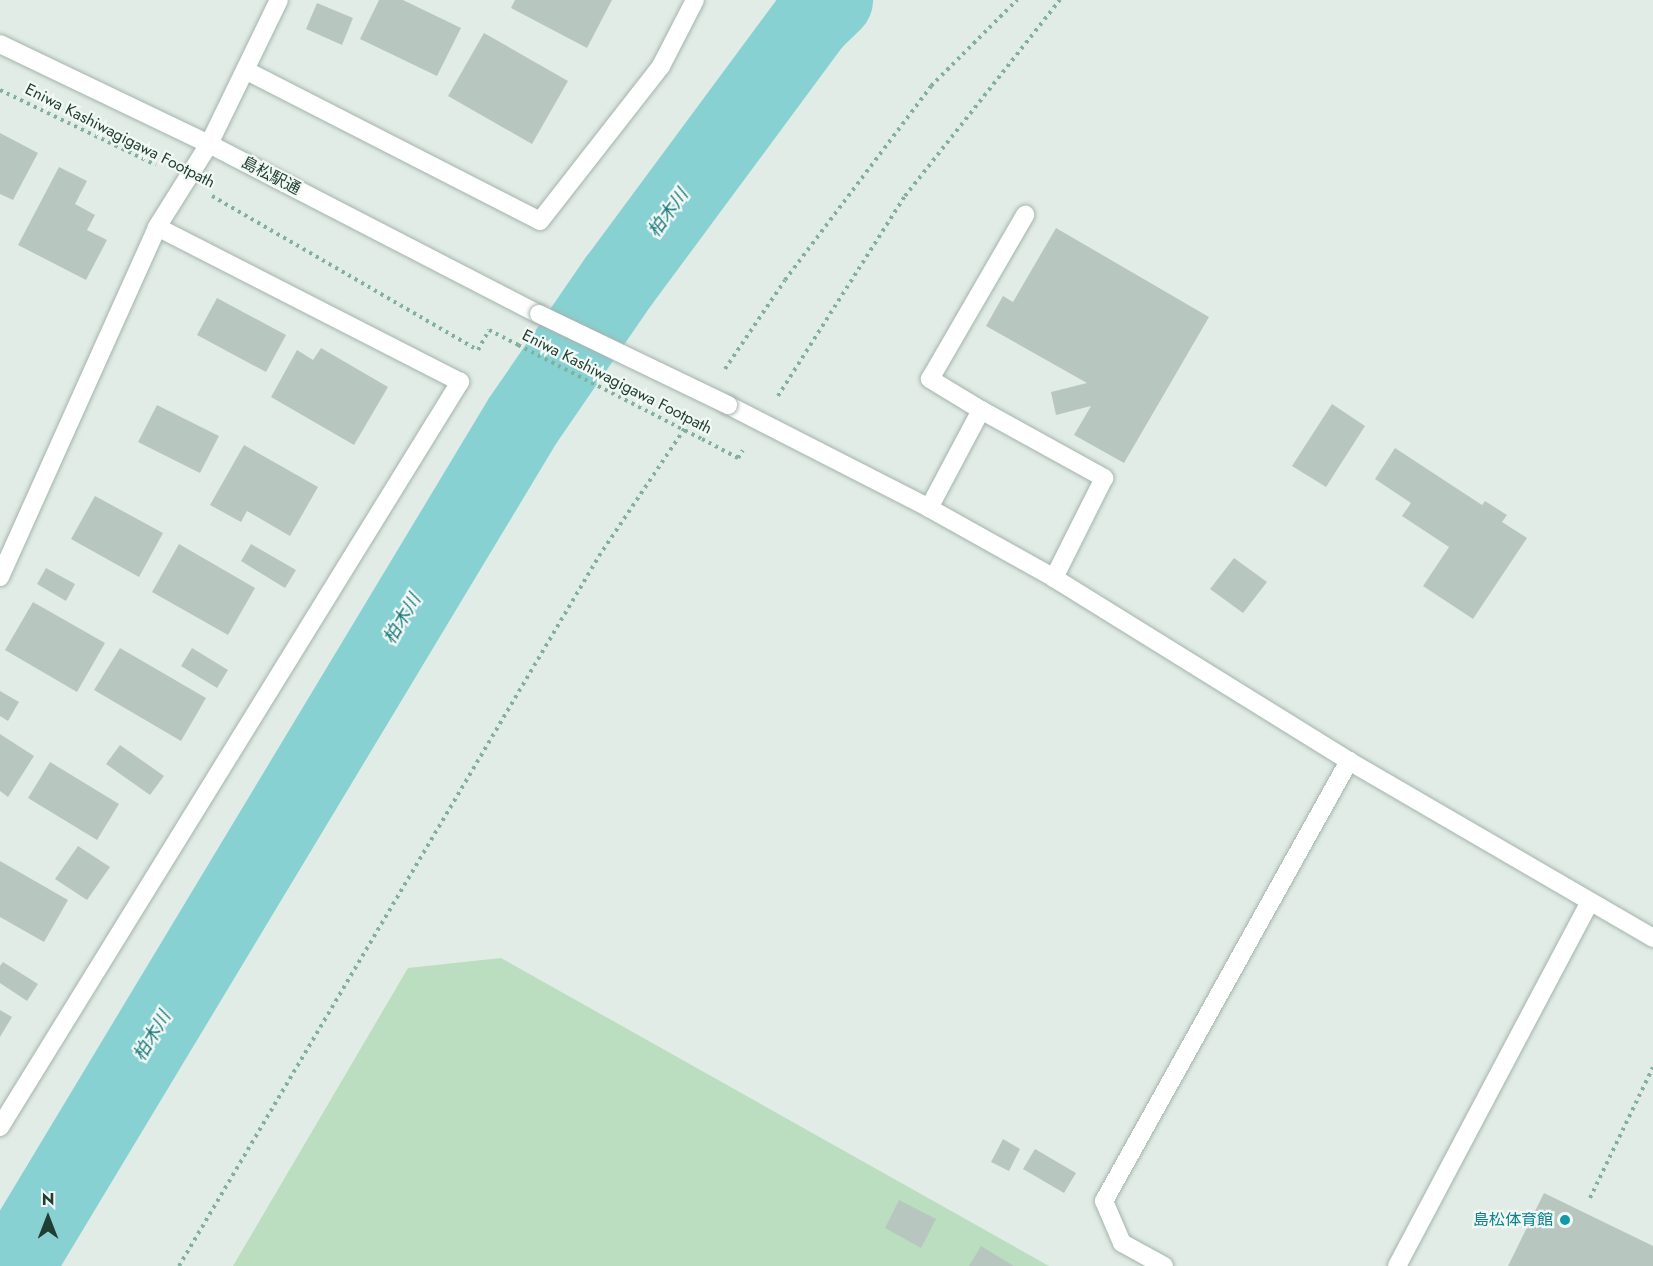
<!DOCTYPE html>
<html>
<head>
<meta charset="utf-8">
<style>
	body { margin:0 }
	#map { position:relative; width:1653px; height:1266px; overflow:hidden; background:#e2ece6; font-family:Jost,"Noto Sans JP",sans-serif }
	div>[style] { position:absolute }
	.green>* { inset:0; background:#badebf }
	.river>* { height:81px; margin:-40.5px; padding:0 40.5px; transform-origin:40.5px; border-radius:40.5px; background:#88d1d3 }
	.building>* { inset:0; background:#b7c7bf }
	.path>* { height:4px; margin-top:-2px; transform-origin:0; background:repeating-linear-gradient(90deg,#81b19c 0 3px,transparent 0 7.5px) }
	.roads { filter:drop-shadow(0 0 2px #a4b4ad) drop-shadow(0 0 2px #a4b4ad) }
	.service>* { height:18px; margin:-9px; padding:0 9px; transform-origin:9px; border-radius:9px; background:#fff }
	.minor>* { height:18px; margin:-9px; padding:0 9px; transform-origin:9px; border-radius:9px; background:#fff }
	.path-bridge>* { height:4px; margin-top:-2px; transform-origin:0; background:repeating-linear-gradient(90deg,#81b19c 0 3px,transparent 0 7.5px) }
	.bridges { filter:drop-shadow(0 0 2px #a4b4ad) drop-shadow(0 0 2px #a4b4ad) }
	.minor-bridge>* { height:18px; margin:-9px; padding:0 9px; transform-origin:9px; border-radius:9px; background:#fff }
	.dots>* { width:16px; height:16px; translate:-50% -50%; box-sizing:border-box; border:3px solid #f2f9f5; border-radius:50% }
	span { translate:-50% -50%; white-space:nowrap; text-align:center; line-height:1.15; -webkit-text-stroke:4.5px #f2f9f5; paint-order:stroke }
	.street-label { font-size:16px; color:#213e33 }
	.culture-label { font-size:16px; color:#0d838f }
	.right { translate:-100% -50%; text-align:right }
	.water-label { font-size:18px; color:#19787c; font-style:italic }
	.north { position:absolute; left:18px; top:1188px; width:60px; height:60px; -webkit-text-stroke:4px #f2f9f5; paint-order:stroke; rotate:0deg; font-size:16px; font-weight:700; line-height:24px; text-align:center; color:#213e33 }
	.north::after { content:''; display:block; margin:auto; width:21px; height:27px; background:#213e33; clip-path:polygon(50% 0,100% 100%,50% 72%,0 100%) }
</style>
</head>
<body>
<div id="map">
	<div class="green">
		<div style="clip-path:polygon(501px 958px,1049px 1266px,233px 1266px,408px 968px)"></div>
	</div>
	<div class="river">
		<div style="left:13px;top:1266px;width:989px;rotate:-58.95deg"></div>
		<div style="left:523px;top:419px;width:168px;rotate:-55.5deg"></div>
		<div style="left:618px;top:281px;width:326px;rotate:-53.5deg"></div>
		<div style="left:812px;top:19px;width:28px;rotate:-44deg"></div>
	</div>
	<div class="building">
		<div style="clip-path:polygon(379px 0,403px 0,461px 28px,437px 76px,360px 39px)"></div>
		<div style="clip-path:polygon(515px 0,612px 0,587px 48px,511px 8px)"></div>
		<div style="clip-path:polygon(317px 3px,353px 18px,342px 45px,306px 29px)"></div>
		<div style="clip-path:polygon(484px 33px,568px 81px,532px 144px,448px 96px)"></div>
		<div style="clip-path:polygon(0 133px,38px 153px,13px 200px,0 194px)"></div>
		<div style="clip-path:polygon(59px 167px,87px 181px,75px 204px,95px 215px,87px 230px,107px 240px,86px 280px,18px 245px)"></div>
		<div style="clip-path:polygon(1056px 228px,1209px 317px,1124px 463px,1074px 435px,1091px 406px,1056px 415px,1051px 392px,1087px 383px,986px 326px,1003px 296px,1013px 302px)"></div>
		<div style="clip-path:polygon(217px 298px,286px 335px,266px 372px,197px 335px)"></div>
		<div style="clip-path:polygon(321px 348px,388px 387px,354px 445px,271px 397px,297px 350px,313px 360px)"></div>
		<div style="clip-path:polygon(1332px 404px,1365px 426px,1326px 487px,1292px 466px)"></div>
		<div style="clip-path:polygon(157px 405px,219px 436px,200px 473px,138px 442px)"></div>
		<div style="clip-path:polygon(244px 445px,318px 487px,290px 536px,247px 511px,241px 522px,210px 505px)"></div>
		<div style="clip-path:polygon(1395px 448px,1482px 505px,1485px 501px,1507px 515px,1502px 522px,1527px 538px,1473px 619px,1423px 586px,1449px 547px,1402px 516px,1411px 503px,1375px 479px)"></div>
		<div style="clip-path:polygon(95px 496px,163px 533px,139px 577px,71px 539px)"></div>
		<div style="clip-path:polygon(179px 544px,255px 588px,228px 635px,152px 592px)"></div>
		<div style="clip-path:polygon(251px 544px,296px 570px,285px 588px,241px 561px)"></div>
		<div style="clip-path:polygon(1234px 558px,1267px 582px,1243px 613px,1210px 589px)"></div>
		<div style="clip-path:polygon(46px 568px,75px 584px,66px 601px,37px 584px)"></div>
		<div style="clip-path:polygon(33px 602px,105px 643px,77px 692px,5px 650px)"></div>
		<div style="clip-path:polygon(120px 648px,206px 698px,181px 741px,94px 690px)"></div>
		<div style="clip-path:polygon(192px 648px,228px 670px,217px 688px,181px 666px)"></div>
		<div style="clip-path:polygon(0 691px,19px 702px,8px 721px,0 716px)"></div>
		<div style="clip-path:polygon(0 734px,34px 756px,8px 797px,0 791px)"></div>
		<div style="clip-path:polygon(120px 745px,164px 776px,150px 795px,106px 764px)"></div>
		<div style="clip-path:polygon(50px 762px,119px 804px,97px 840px,28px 798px)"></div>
		<div style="clip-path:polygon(78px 846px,110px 867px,87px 900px,55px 879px)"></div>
		<div style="clip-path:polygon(0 861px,68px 900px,44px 942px,0 917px)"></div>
		<div style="clip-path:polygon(3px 962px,38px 984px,27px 1001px,0 983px,0 966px)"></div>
		<div style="clip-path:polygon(0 1010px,12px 1017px,0 1037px)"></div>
		<div style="clip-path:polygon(1003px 1139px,1020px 1149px,1009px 1171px,991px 1162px)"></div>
		<div style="clip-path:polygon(1035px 1149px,1076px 1173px,1064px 1193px,1023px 1169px)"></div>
		<div style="clip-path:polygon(1544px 1193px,1653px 1246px,1653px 1266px,1508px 1266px)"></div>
		<div style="clip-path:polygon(899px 1200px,936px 1219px,921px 1248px,885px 1228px)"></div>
		<div style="clip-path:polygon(981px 1246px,1014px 1266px,969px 1266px)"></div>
	</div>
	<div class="path">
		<div style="left:0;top:90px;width:173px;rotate:25.7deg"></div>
		<div style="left:212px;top:196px;width:307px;rotate:30.1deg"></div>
		<div style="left:478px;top:350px;width:23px;rotate:-61deg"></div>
		<div style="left:489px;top:330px;width:33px;rotate:27deg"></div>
		<div style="left:725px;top:369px;width:107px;rotate:-56deg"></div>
		<div style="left:785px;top:280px;width:243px;rotate:-53deg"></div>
		<div style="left:931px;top:86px;width:122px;rotate:-45deg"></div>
		<div style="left:778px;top:396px;width:237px;rotate:-57.6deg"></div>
		<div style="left:905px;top:196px;width:250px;rotate:-51.7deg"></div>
		<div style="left:702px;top:439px;width:41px;rotate:27.8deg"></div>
		<div style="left:738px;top:458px;width:9px;rotate:-58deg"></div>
		<div style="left:1590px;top:1198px;width:145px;rotate:-64.3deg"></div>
		<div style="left:179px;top:1266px;width:825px;rotate:-59.39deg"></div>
		<div style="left:599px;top:556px;width:161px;rotate:-56.1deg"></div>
	</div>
	<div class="roads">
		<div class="service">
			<div style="left:981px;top:410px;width:60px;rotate:-148.7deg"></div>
			<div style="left:930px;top:379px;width:190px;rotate:-59.9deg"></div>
			<div style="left:929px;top:508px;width:111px;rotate:-62deg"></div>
			<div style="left:981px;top:410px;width:141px;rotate:28.9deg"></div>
			<div style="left:1104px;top:478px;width:112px;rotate:116.6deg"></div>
			<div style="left:1164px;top:1266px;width:48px;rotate:-151.3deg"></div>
			<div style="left:1122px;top:1243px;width:46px;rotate:-113.2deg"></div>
			<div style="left:1104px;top:1201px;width:504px;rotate:-60.89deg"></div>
			<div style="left:1397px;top:1266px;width:412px;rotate:-62.1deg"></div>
		</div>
		<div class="minor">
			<div style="left:0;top:44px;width:232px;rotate:25.6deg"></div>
			<div style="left:209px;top:144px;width:371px;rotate:27.3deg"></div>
			<div style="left:245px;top:70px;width:331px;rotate:27.1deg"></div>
			<div style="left:540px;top:221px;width:197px;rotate:-52deg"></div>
			<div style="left:661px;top:66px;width:74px;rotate:-62.7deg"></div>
			<div style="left:728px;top:405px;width:226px;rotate:27.1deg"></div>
			<div style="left:929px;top:508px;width:143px;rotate:29.2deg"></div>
			<div style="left:1054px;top:578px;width:347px;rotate:31.8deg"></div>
			<div style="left:1349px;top:761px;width:352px;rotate:30.2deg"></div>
			<div style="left:0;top:577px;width:384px;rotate:-65.8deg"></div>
			<div style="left:157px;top:227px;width:98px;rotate:-57.9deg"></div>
			<div style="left:209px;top:144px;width:160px;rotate:-64.1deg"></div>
			<div style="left:0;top:1127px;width:876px;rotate:-58.31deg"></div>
			<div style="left:460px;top:382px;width:340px;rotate:-152.9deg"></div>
		</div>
	</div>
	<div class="path-bridge">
		<div style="left:518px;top:345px;width:207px;rotate:27.1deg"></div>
	</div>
	<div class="bridges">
		<div class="minor-bridge">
			<div style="left:539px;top:314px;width:210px;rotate:25.7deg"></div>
		</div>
	</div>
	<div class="dots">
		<div style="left:1565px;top:1220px;background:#0f9aa8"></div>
	</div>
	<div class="street-label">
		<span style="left:120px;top:136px;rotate:27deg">Eniwa Kashiwagigawa Footpath</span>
		<span style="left:271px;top:176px;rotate:27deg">島松駅通</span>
		<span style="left:617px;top:382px;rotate:27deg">Eniwa Kashiwagigawa Footpath</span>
	</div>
	<div class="culture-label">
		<span class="right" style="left:1553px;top:1220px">島松体育館</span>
	</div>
	<div class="water-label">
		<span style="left:668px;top:213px;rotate:-54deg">柏木川</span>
		<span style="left:402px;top:619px;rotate:-59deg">柏木川</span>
		<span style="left:152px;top:1036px;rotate:-59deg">柏木川</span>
	</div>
	<div class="north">N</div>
</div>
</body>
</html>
